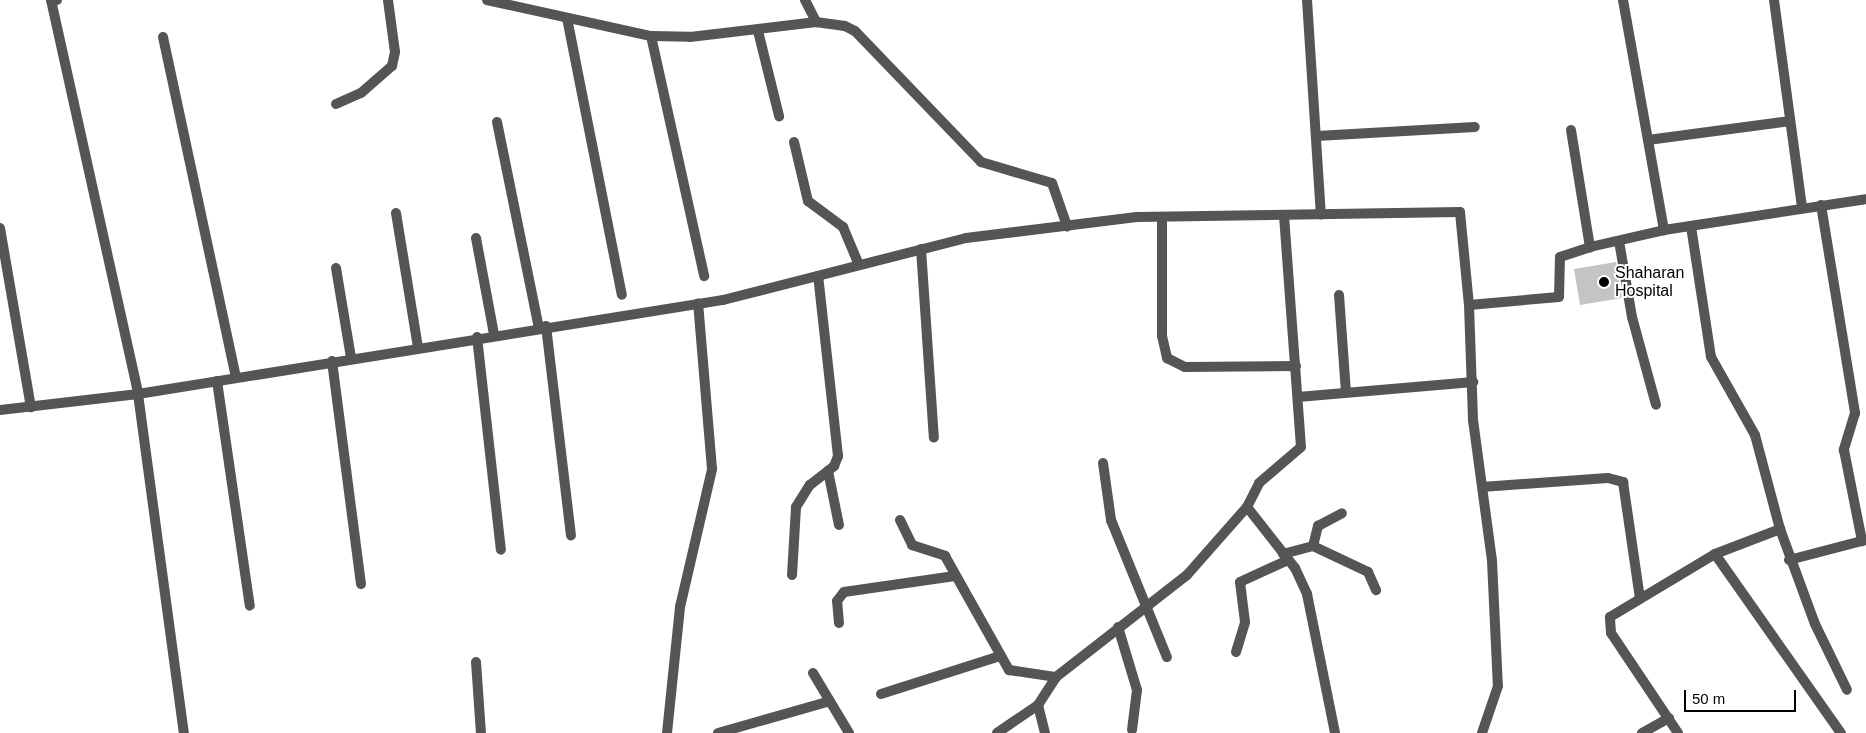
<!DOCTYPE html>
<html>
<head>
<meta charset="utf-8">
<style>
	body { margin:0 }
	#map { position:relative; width:1866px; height:733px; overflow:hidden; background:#fff; font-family:Helvetica,sans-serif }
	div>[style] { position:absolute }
	.building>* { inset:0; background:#c4c4c4 }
	.minor>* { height:10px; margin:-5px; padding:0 5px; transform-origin:5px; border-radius:5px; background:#555 }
	.tertiary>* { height:10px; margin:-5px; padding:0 5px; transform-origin:5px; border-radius:5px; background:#555 }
	.dots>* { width:14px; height:14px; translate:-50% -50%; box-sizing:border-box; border:2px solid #fff; border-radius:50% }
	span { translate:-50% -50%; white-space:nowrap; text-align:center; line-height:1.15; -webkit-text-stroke:4px #fff; paint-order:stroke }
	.poi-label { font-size:16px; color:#000 }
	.left { translate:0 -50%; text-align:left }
	.scale { position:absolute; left:1684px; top:690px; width:112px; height:22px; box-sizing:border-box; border:2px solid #000; border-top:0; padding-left:6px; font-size:15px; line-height:18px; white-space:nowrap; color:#000; -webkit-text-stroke:4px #fff; paint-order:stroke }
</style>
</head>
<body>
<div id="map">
	<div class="building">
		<div style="clip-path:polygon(1616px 262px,1622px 298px,1580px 305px,1574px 269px)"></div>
	</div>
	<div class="minor">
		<div style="left:57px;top:0;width:6px;rotate:180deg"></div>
		<div style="left:51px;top:0;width:403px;rotate:77.5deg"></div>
		<div style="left:138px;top:394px;width:342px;rotate:82.3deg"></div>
		<div style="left:487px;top:0;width:168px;rotate:12.4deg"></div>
		<div style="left:651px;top:36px;width:39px;rotate:1deg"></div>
		<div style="left:690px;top:37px;width:127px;rotate:-6.8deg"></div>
		<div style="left:816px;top:22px;width:29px;rotate:8deg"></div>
		<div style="left:845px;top:26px;width:11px;rotate:27deg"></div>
		<div style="left:855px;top:31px;width:182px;rotate:46.1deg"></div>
		<div style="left:981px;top:162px;width:74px;rotate:16.5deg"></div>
		<div style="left:1052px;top:183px;width:46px;rotate:70.8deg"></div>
		<div style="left:805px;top:0;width:25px;rotate:63deg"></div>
		<div style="left:1307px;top:0;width:215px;rotate:86.3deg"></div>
		<div style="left:1623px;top:0;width:234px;rotate:79.9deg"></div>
		<div style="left:1774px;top:0;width:209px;rotate:82.3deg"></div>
		<div style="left:567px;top:18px;width:282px;rotate:78.8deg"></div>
		<div style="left:758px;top:31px;width:88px;rotate:76.1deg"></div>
		<div style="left:651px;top:36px;width:246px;rotate:77.5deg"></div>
		<div style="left:163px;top:37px;width:348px;rotate:77.9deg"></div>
		<div style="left:336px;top:104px;width:27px;rotate:-24deg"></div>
		<div style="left:361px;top:93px;width:41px;rotate:-41.1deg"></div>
		<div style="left:392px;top:66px;width:14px;rotate:-78deg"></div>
		<div style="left:395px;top:52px;width:52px;rotate:-97.7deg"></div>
		<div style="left:497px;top:122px;width:210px;rotate:78.5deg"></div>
		<div style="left:1571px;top:130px;width:119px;rotate:80.8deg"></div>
		<div style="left:1317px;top:136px;width:158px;rotate:-3.3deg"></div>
		<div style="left:1648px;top:140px;width:143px;rotate:-7.6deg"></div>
		<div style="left:794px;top:142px;width:61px;rotate:76.7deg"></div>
		<div style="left:808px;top:201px;width:44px;rotate:36.6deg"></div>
		<div style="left:843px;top:227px;width:41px;rotate:67.2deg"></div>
		<div style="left:1821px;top:205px;width:211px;rotate:80.7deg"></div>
		<div style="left:1855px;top:413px;width:39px;rotate:107deg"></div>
		<div style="left:1844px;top:450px;width:93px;rotate:78.8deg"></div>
		<div style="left:396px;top:213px;width:136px;rotate:80.7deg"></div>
		<div style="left:1162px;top:217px;width:119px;rotate:90deg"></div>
		<div style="left:1162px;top:336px;width:23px;rotate:77deg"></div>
		<div style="left:1167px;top:358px;width:20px;rotate:27deg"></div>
		<div style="left:1185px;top:367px;width:111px;rotate:-0.5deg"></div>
		<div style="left:0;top:228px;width:182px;rotate:80.2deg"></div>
		<div style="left:476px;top:238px;width:98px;rotate:79.4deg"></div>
		<div style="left:1619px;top:241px;width:77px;rotate:80.3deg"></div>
		<div style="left:1632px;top:317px;width:91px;rotate:74.7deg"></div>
		<div style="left:921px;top:249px;width:189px;rotate:86.1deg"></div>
		<div style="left:336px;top:268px;width:91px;rotate:80.5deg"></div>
		<div style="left:1339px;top:295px;width:98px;rotate:85.9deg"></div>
		<div style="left:1469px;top:305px;width:115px;rotate:88deg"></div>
		<div style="left:1473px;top:420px;width:142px;rotate:82.3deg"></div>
		<div style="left:1492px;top:561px;width:125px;rotate:87.3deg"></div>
		<div style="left:1498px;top:686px;width:50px;rotate:108.8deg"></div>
		<div style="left:546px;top:326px;width:211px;rotate:83.2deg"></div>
		<div style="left:477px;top:337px;width:214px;rotate:83.6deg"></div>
		<div style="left:332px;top:361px;width:225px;rotate:82.6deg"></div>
		<div style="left:217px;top:381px;width:227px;rotate:81.7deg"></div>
		<div style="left:1298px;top:397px;width:176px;rotate:-4.9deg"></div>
		<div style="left:1103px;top:463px;width:58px;rotate:82deg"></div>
		<div style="left:1111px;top:520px;width:148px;rotate:67.8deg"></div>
		<div style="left:828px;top:471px;width:55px;rotate:78.5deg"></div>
		<div style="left:1482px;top:487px;width:126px;rotate:-4.1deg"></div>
		<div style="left:1608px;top:478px;width:16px;rotate:15deg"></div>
		<div style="left:1623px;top:482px;width:118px;rotate:81.7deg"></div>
		<div style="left:1247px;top:507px;width:78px;rotate:51.8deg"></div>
		<div style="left:1295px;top:568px;width:29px;rotate:65deg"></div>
		<div style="left:1307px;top:594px;width:142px;rotate:78.6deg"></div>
		<div style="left:900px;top:520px;width:28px;rotate:64deg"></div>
		<div style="left:912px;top:545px;width:35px;rotate:18deg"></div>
		<div style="left:945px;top:556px;width:131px;rotate:60.7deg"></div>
		<div style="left:1009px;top:670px;width:48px;rotate:8.5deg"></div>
		<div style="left:1780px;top:529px;width:101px;rotate:69.8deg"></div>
		<div style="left:1815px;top:624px;width:73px;rotate:64.1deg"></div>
		<div style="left:1313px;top:546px;width:21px;rotate:-76deg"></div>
		<div style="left:1318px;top:526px;width:27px;rotate:-28deg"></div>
		<div style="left:1283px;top:554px;width:31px;rotate:-15deg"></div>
		<div style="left:1313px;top:546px;width:61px;rotate:25.3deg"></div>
		<div style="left:1368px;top:572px;width:20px;rotate:66deg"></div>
		<div style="left:1715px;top:554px;width:219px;rotate:54.9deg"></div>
		<div style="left:1789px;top:560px;width:80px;rotate:-14.6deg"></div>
		<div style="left:792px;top:575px;width:68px;rotate:-86.6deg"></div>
		<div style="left:796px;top:507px;width:26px;rotate:-58deg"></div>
		<div style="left:810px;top:485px;width:31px;rotate:-38deg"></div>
		<div style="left:834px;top:466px;width:11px;rotate:-68deg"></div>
		<div style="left:838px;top:456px;width:181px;rotate:-96.3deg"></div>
		<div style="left:839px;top:623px;width:22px;rotate:-95deg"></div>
		<div style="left:837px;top:601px;width:11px;rotate:-52deg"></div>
		<div style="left:844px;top:592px;width:112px;rotate:-8.2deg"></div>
		<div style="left:1118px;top:627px;width:66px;rotate:73.2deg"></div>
		<div style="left:1137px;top:690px;width:40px;rotate:97.1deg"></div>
		<div style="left:1236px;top:652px;width:31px;rotate:-73deg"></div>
		<div style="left:1245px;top:622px;width:40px;rotate:-97.1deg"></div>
		<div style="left:1240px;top:582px;width:53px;rotate:-24.6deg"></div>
		<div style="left:476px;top:662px;width:71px;rotate:86deg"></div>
		<div style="left:813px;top:673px;width:70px;rotate:59deg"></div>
		<div style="left:881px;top:694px;width:125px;rotate:-17.7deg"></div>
		<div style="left:1038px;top:705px;width:29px;rotate:76deg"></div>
		<div style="left:667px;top:733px;width:127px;rotate:-84.1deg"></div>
		<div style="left:680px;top:607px;width:142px;rotate:-76.9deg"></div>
		<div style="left:712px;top:469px;width:166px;rotate:-94.8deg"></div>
		<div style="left:718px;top:733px;width:116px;rotate:-15.9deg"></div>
		<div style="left:997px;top:733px;width:50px;rotate:-34.3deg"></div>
		<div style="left:1038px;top:705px;width:33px;rotate:-57deg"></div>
		<div style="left:1056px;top:677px;width:166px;rotate:-37.9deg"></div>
		<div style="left:1187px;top:575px;width:91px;rotate:-48.6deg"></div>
		<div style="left:1247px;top:507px;width:27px;rotate:-63deg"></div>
		<div style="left:1259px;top:483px;width:55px;rotate:-40.6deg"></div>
		<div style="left:1301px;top:447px;width:232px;rotate:-94.2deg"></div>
		<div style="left:1642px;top:733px;width:31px;rotate:-29deg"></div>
		<div style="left:1678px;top:733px;width:120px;rotate:-123.8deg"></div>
		<div style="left:1611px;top:633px;width:16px;rotate:-94deg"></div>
		<div style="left:1610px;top:617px;width:122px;rotate:-31deg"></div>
		<div style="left:1715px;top:554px;width:70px;rotate:-21deg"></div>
		<div style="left:1780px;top:529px;width:97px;rotate:-104.9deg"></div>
		<div style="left:1755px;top:435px;width:90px;rotate:-119.4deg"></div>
		<div style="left:1711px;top:357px;width:132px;rotate:-98.7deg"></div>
	</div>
	<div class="tertiary">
		<div style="left:0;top:410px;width:139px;rotate:-6.6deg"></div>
		<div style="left:138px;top:394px;width:593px;rotate:-9.13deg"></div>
		<div style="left:723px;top:300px;width:251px;rotate:-14.3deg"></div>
		<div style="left:966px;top:238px;width:172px;rotate:-7deg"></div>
		<div style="left:1137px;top:217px;width:323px;rotate:-0.9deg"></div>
		<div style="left:1460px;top:212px;width:93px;rotate:84.5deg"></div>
		<div style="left:1469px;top:305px;width:90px;rotate:-5.1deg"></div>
		<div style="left:1559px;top:297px;width:40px;rotate:-88.6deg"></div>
		<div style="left:1560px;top:257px;width:32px;rotate:-18deg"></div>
		<div style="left:1590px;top:247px;width:76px;rotate:-12.9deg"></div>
		<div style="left:1664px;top:230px;width:204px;rotate:-8.7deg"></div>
	</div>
	<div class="dots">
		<div style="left:1604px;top:282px;background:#000"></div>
	</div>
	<div class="poi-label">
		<span class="left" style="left:1615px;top:282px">Shaharan<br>Hospital</span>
	</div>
	<div class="scale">50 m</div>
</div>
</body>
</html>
